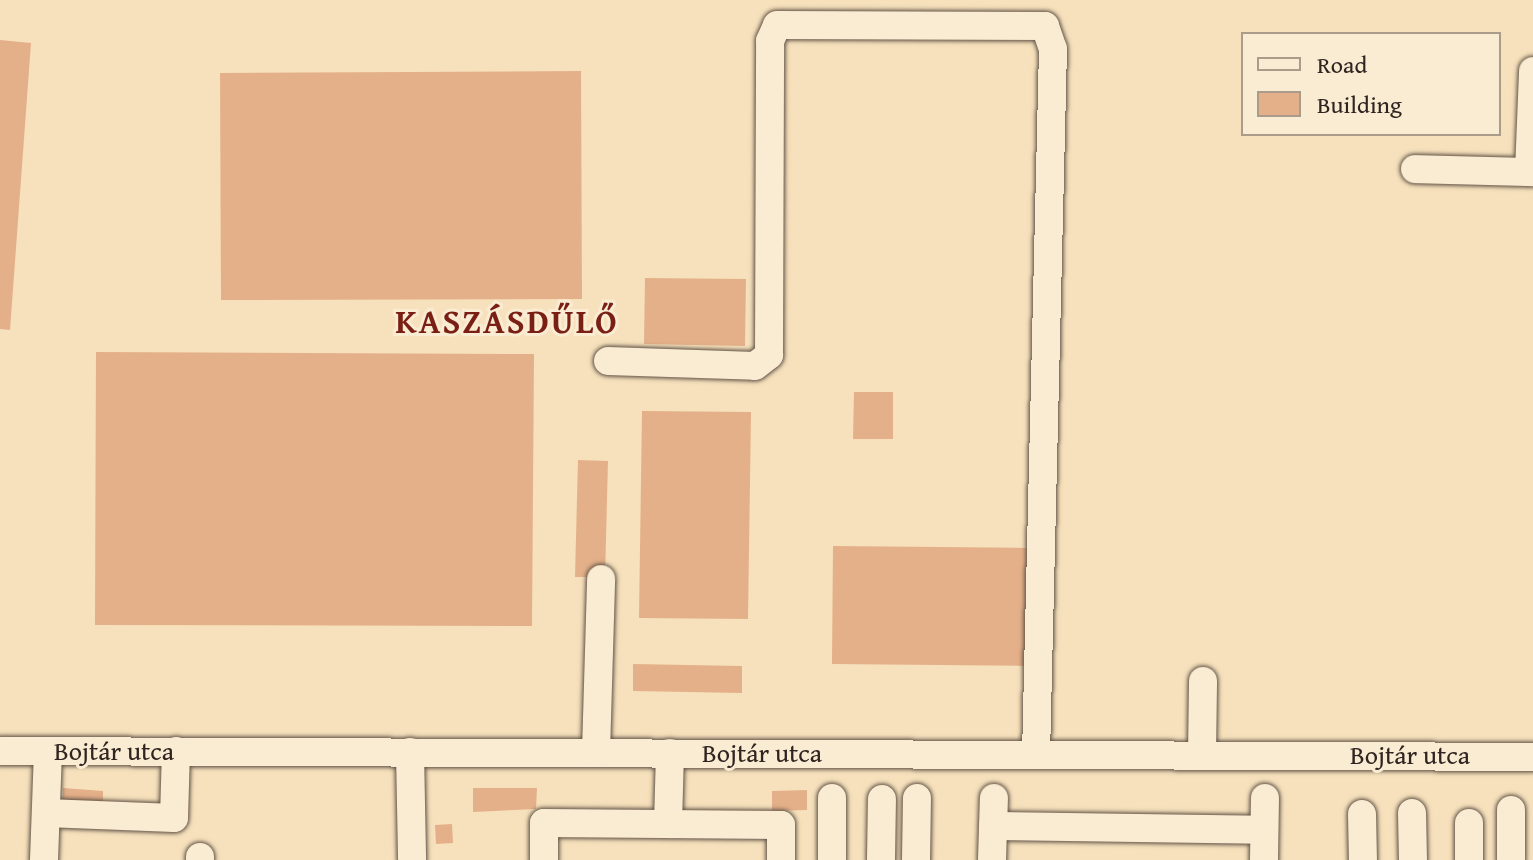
<!DOCTYPE html>
<html>
<head>
<meta charset="utf-8">
<style>
	body { margin:0 }
	#map { position:relative; width:1533px; height:860px; overflow:hidden; background:#f6e1bc; font-family:"Gentium Book Plus",serif }
	div>[style] { position:absolute }
	.building>* { inset:0; background:#e4b089 }
	.roads { filter:drop-shadow(0 0 2px #625347) drop-shadow(0 0 2px #625347) }
	.minor>* { height:28px; margin:-14px; padding:0 14px; transform-origin:14px; border-radius:14px; background:#f9ecd3 }
	span { translate:-50% -50%; white-space:nowrap; text-align:center; line-height:1.15; -webkit-text-stroke:6px #f9ecd3; paint-order:stroke }
	.street-label { font-size:26px; color:#302420 }
	.district-label { font-size:34px; color:#7a1f14; font-weight:700; letter-spacing:2px }
	.legend { position:absolute; left:1241px; top:32px; width:260px; height:104px; box-sizing:border-box; background:#f9ecd3; border:2px solid #a99c8b; margin:0; padding:10px 14px; list-style:none; font-size:24px; color:#302420 }
	.legend li { display:flex; align-items:center; gap:16px; height:40px }
	.legend b { width:40px; border:2px solid #a99c8b }
</style>
</head>
<body>
<div id="map">
	<div class="building">
		<div style="clip-path:polygon(0 40px,31px 43px,10px 330px,0 329px)"></div>
		<div style="clip-path:polygon(581px 71px,582px 299px,221px 300px,220px 73px)"></div>
		<div style="clip-path:polygon(645px 278px,746px 279px,745px 346px,644px 344px)"></div>
		<div style="clip-path:polygon(96px 352px,534px 354px,532px 626px,95px 625px)"></div>
		<div style="clip-path:polygon(854px 392px,893px 392px,893px 439px,853px 439px)"></div>
		<div style="clip-path:polygon(642px 411px,751px 412px,748px 619px,639px 618px)"></div>
		<div style="clip-path:polygon(578px 460px,608px 461px,605px 577px,575px 577px)"></div>
		<div style="clip-path:polygon(833px 546px,1032px 548px,1031px 666px,832px 664px)"></div>
		<div style="clip-path:polygon(633px 664px,742px 666px,742px 693px,633px 691px)"></div>
		<div style="clip-path:polygon(63px 788px,103px 791px,103px 804px,63px 802px)"></div>
		<div style="clip-path:polygon(473px 788px,537px 788px,536px 809px,473px 812px)"></div>
		<div style="clip-path:polygon(807px 790px,807px 810px,772px 811px,772px 791px)"></div>
		<div style="clip-path:polygon(452px 824px,453px 843px,436px 844px,435px 825px)"></div>
	</div>
	<div class="roads">
		<div class="minor">
			<div style="left:1415px;top:169px;width:118px;rotate:1.5deg"></div>
			<div style="left:1529px;top:172px;width:101px;rotate:-87.7deg"></div>
			<div style="left:608px;top:361px;width:147px;rotate:1.9deg"></div>
			<div style="left:755px;top:366px;width:18px;rotate:-38deg"></div>
			<div style="left:769px;top:355px;width:314px;rotate:-89.8deg"></div>
			<div style="left:770px;top:41px;width:17px;rotate:-66deg"></div>
			<div style="left:777px;top:25px;width:268px;rotate:0.2deg"></div>
			<div style="left:1045px;top:26px;width:24px;rotate:71deg"></div>
			<div style="left:1053px;top:49px;width:705px;rotate:91.38deg"></div>
			<div style="left:0;top:751px;width:1533px;rotate:0.22deg"></div>
			<div style="left:410px;top:752px;width:108px;rotate:88.9deg"></div>
			<div style="left:596px;top:752px;width:173px;rotate:-88.3deg"></div>
			<div style="left:1202px;top:755px;width:74px;rotate:-89.2deg"></div>
			<div style="left:832px;top:798px;width:62px;rotate:90deg"></div>
			<div style="left:1511px;top:810px;width:50px;rotate:90deg"></div>
			<div style="left:46px;top:813px;width:128px;rotate:2.2deg"></div>
			<div style="left:174px;top:818px;width:67px;rotate:-88.3deg"></div>
			<div style="left:1412px;top:813px;width:47px;rotate:88.8deg"></div>
			<div style="left:1362px;top:814px;width:46px;rotate:88.8deg"></div>
			<div style="left:1469px;top:823px;width:37px;rotate:90deg"></div>
			<div style="left:668px;top:824px;width:71px;rotate:-88.4deg"></div>
			<div style="left:993px;top:826px;width:271px;rotate:0.8deg"></div>
			<div style="left:44px;top:860px;width:109px;rotate:-87.9deg"></div>
			<div style="left:200px;top:860px;width:3px;rotate:-90deg"></div>
			<div style="left:544px;top:860px;width:37px;rotate:-90deg"></div>
			<div style="left:544px;top:823px;width:237px;rotate:0.5deg"></div>
			<div style="left:781px;top:825px;width:35px;rotate:90deg"></div>
			<div style="left:881px;top:860px;width:61px;rotate:-89.1deg"></div>
			<div style="left:916px;top:860px;width:62px;rotate:-89.1deg"></div>
			<div style="left:992px;top:860px;width:62px;rotate:-88.2deg"></div>
			<div style="left:1264px;top:860px;width:62px;rotate:-89.1deg"></div>
		</div>
	</div>
	<div class="street-label">
		<span style="left:114px;top:751px">Bojtár utca</span>
		<span style="left:762px;top:753px">Bojtár utca</span>
		<span style="left:1410px;top:755px">Bojtár utca</span>
	</div>
	<div class="district-label">
		<span style="left:507px;top:321px">KASZÁSDŰLŐ</span>
	</div>
	<ul class="legend">
	<li><b style="height:10px;background:#f9ecd3"></b>Road</li>
	<li><b style="height:22px;background:#e4b089"></b>Building</li>
	</ul>
</div>
</body>
</html>
